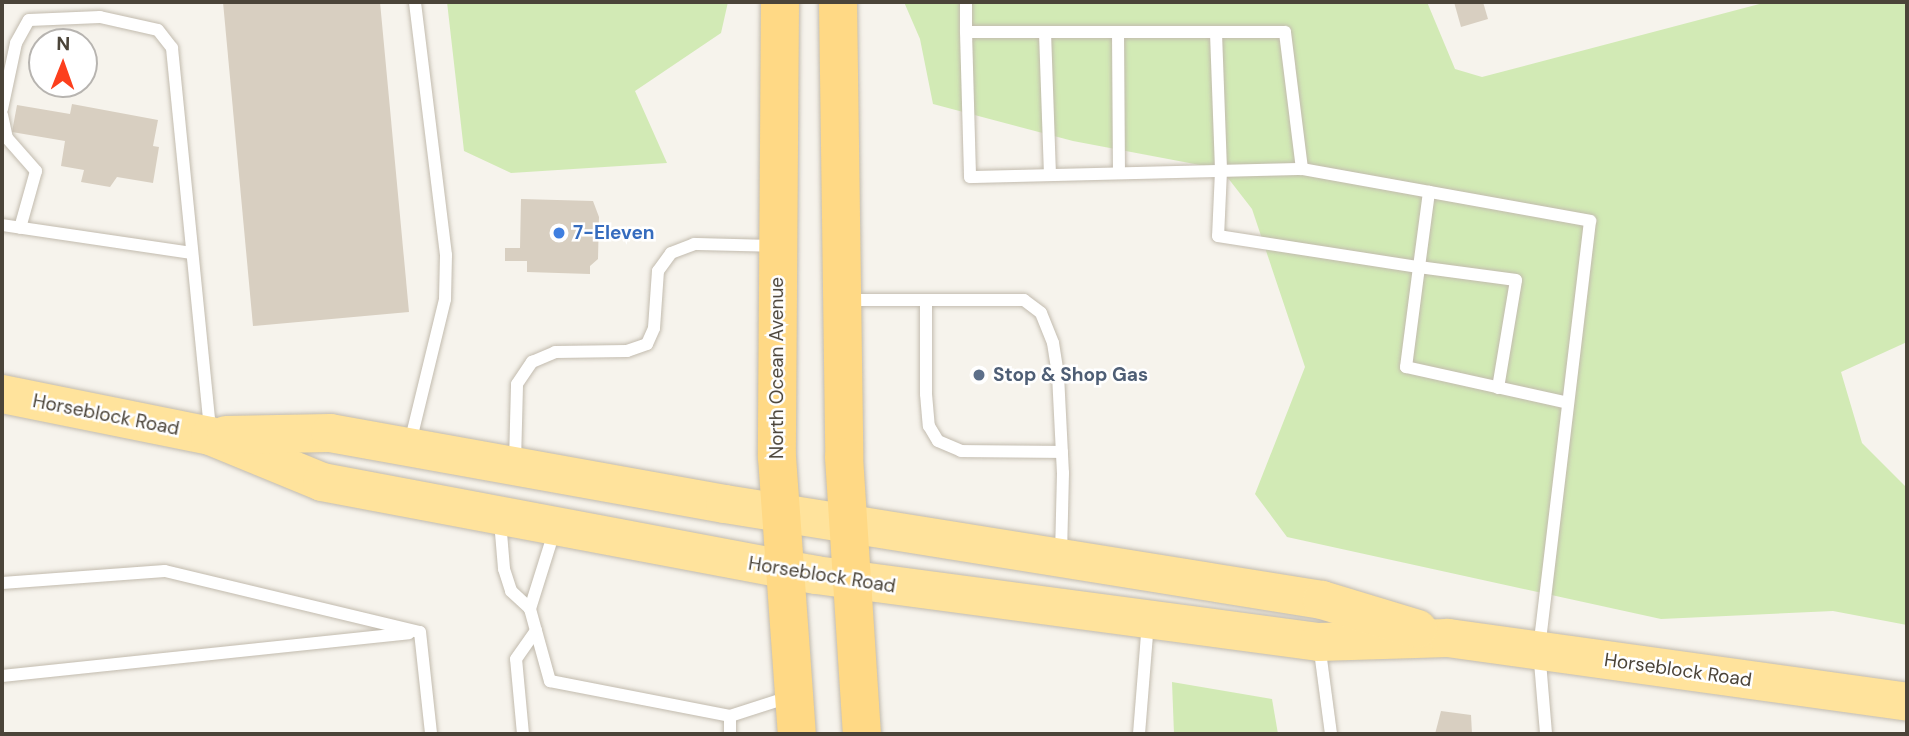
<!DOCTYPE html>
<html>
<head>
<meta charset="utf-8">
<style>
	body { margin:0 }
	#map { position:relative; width:1909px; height:736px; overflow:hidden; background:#f6f3ec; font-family:"DM Sans",sans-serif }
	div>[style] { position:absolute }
	.green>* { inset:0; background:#d2eab5 }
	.building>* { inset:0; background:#d8cfc1 }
	.roads { filter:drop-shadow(0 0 2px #c2bbae) drop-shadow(0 0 2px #c2bbae) }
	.service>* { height:12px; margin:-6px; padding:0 6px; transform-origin:6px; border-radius:6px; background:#fff }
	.primary>* { height:38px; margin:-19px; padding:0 19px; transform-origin:19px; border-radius:19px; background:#ffe39c }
	.trunk>* { height:38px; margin:-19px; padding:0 19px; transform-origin:19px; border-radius:19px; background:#ffd985 }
	.dots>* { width:19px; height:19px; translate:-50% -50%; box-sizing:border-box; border:4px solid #fff; border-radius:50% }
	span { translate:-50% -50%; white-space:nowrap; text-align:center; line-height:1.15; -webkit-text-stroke:5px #fff; paint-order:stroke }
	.shop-label { font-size:19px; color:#366cbe; font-weight:700 }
	.left { translate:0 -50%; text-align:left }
	.street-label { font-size:19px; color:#4b4439 }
	.service-label { font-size:19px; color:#4e5e75; font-weight:700 }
	.frame { position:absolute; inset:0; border:4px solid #4b4439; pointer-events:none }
	.north { position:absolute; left:28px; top:28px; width:70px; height:70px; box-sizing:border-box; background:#fff; border:2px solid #b7b4b0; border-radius:50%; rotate:1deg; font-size:19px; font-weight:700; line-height:28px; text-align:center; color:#4b4439 }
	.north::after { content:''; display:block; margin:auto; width:24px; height:32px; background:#fc3f1d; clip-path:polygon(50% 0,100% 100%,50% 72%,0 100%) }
</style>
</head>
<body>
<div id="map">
	<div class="green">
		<div style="clip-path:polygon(447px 2px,728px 2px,721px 33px,635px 91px,667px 163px,511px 173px,464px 151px)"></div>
		<div style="clip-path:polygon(904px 2px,1427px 2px,1455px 69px,1482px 77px,1767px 2px,1907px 2px,1907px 342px,1841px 372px,1862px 443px,1907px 488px,1907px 625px,1833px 611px,1661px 619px,1287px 537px,1255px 494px,1305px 367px,1252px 209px,1221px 169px,1073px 141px,933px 104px,920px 39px)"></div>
		<div style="clip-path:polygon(1172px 682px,1272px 699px,1278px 734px,1174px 734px)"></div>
	</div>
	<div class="building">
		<div style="clip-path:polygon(223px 2px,380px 2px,409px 312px,253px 326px)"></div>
		<div style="clip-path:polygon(1454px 2px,1483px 2px,1488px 19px,1461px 27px)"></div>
		<div style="clip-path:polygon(72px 104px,158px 120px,153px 146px,159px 147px,153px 183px,117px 177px,110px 187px,81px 182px,84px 170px,61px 166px,65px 141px,12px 132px,17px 105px,70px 114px)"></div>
		<div style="clip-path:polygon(521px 199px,593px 201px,599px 217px,598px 259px,590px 266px,590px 274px,527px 272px,527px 261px,505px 261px,505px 248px,520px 248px)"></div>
		<div style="clip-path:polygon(1441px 711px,1471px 715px,1472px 734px,1435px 734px)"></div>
	</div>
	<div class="roads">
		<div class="service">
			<div style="left:966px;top:2px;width:30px;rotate:90deg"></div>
			<div style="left:1045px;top:32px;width:143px;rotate:88deg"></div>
			<div style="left:1118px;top:32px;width:141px;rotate:89.6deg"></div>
			<div style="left:1216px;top:33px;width:138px;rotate:87.9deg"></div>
			<div style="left:1221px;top:171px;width:65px;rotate:92.6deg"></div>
			<div style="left:1218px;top:236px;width:203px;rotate:8.8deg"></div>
			<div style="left:1419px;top:267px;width:76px;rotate:-82.4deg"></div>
			<div style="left:2px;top:109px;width:67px;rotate:-78deg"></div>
			<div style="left:16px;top:43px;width:26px;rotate:-61deg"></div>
			<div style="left:29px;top:20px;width:71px;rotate:-2.4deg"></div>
			<div style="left:100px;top:17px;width:59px;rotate:12.6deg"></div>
			<div style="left:158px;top:30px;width:23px;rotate:52deg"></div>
			<div style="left:172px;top:48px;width:386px;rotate:84.3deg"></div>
			<div style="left:2px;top:115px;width:24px;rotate:78deg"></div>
			<div style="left:7px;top:138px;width:44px;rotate:48.7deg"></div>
			<div style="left:36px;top:171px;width:59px;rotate:105.7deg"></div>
			<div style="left:1302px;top:169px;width:138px;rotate:-97.1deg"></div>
			<div style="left:1285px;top:32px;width:319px;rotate:180deg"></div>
			<div style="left:966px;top:32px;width:145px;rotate:88.4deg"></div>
			<div style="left:970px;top:177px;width:332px;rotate:-1.4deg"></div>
			<div style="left:1302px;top:169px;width:293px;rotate:10.2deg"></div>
			<div style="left:1590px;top:221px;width:432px;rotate:96.8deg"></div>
			<div style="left:1539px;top:650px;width:84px;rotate:85.2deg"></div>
			<div style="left:2px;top:225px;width:191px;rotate:8.4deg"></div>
			<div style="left:847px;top:300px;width:177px"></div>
			<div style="left:1024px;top:300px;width:21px;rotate:37deg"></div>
			<div style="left:1041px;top:313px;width:32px;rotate:68deg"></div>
			<div style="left:1053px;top:343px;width:32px;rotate:81deg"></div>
			<div style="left:1058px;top:375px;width:98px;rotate:87.1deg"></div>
			<div style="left:1063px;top:473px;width:83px;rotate:91.4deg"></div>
			<div style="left:926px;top:300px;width:94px;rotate:90deg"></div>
			<div style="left:926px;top:394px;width:32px;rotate:85deg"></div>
			<div style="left:929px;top:426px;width:17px;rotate:59deg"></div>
			<div style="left:938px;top:441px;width:25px;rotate:23deg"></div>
			<div style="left:961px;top:451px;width:101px;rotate:0.6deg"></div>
			<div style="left:1498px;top:388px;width:109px;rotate:-80.5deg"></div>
			<div style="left:1516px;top:280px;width:98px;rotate:-172.4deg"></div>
			<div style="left:1419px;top:267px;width:101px;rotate:97.4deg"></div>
			<div style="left:1406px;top:367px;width:166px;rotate:12.5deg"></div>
			<div style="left:410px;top:443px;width:148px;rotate:-76.3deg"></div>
			<div style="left:445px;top:299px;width:44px;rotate:-88.7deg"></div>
			<div style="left:446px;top:255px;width:255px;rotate:-97deg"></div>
			<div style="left:515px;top:462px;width:78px;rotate:-88.5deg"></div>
			<div style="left:517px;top:384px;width:27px;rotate:-56deg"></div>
			<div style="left:532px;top:362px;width:25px;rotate:-23deg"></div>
			<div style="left:555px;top:352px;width:72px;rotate:-0.8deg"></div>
			<div style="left:627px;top:351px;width:21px;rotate:-19deg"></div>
			<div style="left:647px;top:344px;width:17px;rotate:-66deg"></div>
			<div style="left:654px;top:328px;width:57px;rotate:-86deg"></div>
			<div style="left:658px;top:271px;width:22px;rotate:-54deg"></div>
			<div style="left:671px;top:253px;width:25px;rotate:-21deg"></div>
			<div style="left:694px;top:244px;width:81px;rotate:1.4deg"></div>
			<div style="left:500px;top:521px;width:48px;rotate:85.2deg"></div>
			<div style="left:504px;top:569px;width:23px;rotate:72deg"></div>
			<div style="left:511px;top:591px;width:26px;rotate:43deg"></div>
			<div style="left:555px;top:529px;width:84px;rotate:107.4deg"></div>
			<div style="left:530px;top:609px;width:75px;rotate:74.5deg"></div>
			<div style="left:550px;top:681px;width:183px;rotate:11deg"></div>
			<div style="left:730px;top:716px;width:62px;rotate:-17.9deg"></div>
			<div style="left:2px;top:583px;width:163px;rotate:-4.2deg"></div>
			<div style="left:165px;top:571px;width:262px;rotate:13.5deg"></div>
			<div style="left:420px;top:632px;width:103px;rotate:83.8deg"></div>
			<div style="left:1319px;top:644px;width:91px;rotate:82.4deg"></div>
			<div style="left:2px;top:676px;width:409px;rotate:-6deg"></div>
			<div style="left:730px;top:716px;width:18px;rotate:90deg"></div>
			<div style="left:523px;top:734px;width:75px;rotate:-95.3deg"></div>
			<div style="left:516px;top:659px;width:35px;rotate:-55deg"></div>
			<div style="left:1139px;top:734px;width:112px;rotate:-85.4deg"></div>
		</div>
		<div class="primary">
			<div style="left:2px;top:394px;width:212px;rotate:11.4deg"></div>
			<div style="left:210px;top:436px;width:121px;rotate:22.3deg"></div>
			<div style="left:322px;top:482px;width:503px;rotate:10.66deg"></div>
			<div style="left:816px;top:575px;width:507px;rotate:7.59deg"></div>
			<div style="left:1319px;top:642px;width:129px;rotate:-1.8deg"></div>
			<div style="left:1448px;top:638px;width:463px;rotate:7.9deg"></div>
			<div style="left:226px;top:435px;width:104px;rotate:-1.1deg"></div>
			<div style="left:330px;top:433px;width:401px;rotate:10.2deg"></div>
			<div style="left:725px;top:504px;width:605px;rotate:9.14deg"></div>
			<div style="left:1322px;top:600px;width:100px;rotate:16.8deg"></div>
		</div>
		<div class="trunk">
			<div style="left:780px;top:2px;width:455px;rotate:90.4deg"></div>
			<div style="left:777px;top:457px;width:278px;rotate:85.9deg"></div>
			<div style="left:838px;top:2px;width:455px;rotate:89.2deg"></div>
			<div style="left:844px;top:457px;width:278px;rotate:86.3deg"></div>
		</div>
	</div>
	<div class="dots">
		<div style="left:559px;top:233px;background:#3f7fe0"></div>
		<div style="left:979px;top:375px;background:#5c6f8a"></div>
	</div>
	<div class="shop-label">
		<span class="left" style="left:573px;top:233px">7-Eleven</span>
	</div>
	<div class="street-label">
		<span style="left:777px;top:368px;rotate:-90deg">North Ocean Avenue</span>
		<span style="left:106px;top:415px;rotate:11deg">Horseblock Road</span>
		<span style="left:822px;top:575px;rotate:9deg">Horseblock Road</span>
		<span style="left:1678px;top:670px;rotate:8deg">Horseblock Road</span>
	</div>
	<div class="service-label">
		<span class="left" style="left:993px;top:375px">Stop &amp; Shop Gas</span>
	</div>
	<div class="frame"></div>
	<div class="north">N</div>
</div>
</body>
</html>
